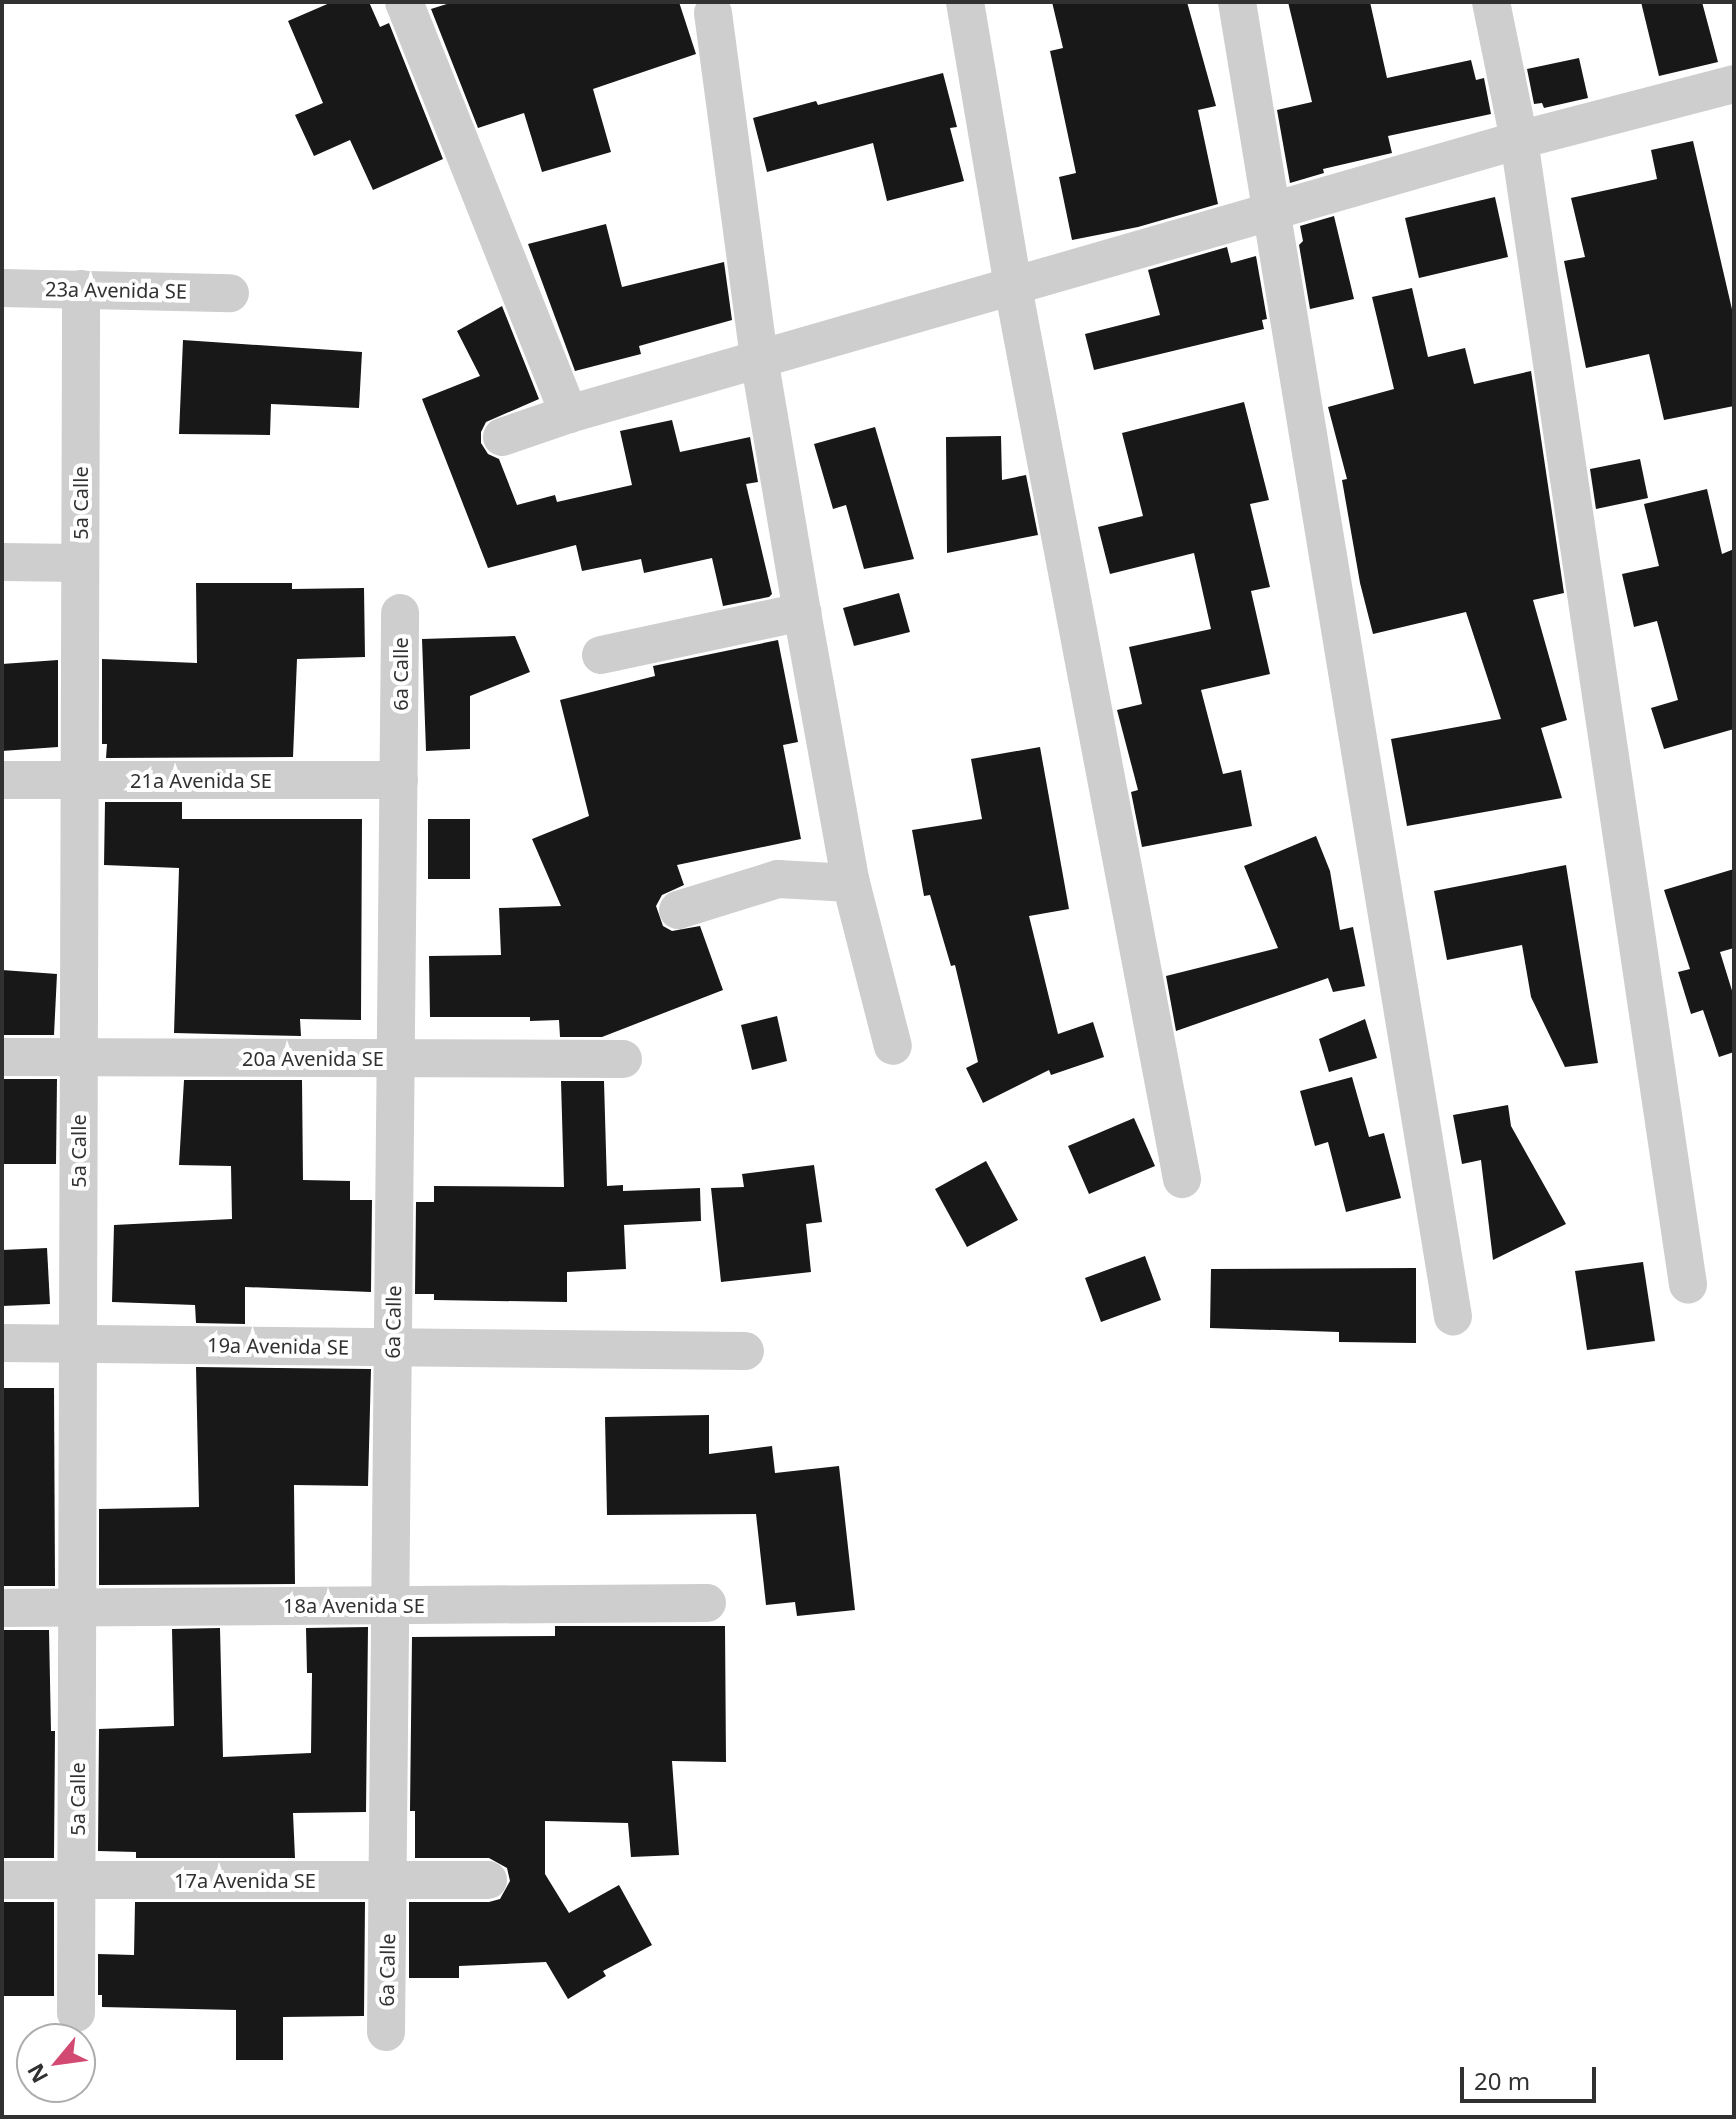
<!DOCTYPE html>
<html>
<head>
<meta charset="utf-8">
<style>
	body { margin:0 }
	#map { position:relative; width:1736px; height:2119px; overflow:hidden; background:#fff; font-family:"Noto Sans",sans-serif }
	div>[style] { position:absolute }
	.building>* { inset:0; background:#181818 }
	.minor>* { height:38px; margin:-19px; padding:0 19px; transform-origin:19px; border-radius:19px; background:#cecece }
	span { translate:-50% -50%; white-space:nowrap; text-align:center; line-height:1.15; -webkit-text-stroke:8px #fff; paint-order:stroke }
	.street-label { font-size:20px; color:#313131 }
	.frame { position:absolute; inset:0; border:4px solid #313131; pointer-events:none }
	.north { position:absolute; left:16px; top:2023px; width:80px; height:80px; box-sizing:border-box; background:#fff; border:2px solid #adadad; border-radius:50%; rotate:241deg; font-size:22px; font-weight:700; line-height:32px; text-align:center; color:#313131 }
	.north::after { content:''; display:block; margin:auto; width:28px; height:36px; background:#d24971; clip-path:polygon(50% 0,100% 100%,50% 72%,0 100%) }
	.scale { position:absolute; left:1460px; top:2067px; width:136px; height:36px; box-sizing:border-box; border:4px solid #313131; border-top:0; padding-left:10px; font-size:24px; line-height:28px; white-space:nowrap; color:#313131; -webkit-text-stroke:6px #fff; paint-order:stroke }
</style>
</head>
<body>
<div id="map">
	<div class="building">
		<div style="clip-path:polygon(332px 2px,369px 2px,380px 27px,389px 23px,443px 159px,373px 190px,350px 140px,314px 156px,295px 115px,323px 103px,288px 21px)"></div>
		<div style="clip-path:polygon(453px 2px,679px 2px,696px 54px,593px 89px,611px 152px,542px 172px,524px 113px,478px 128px,431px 9px)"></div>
		<div style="clip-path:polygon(1052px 2px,1187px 2px,1216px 106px,1198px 110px,1218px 204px,1138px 227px,1072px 240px,1059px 177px,1076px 173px,1050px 51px,1063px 48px)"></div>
		<div style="clip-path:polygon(1288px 2px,1370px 2px,1387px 78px,1471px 60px,1476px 80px,1484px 78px,1491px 114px,1388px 136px,1392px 153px,1323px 169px,1324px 173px,1290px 183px,1277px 110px,1312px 102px)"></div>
		<div style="clip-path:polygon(1641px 2px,1702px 2px,1718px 62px,1659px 76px)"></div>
		<div style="clip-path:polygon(1579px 58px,1588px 98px,1544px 108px,1542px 103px,1534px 104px,1527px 69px)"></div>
		<div style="clip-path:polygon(943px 73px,957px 127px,950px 128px,964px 181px,887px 201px,873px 143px,767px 172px,753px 118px,816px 101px,818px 105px)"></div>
		<div style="clip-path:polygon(1693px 141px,1734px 318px,1734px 406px,1664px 420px,1649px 354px,1586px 368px,1564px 261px,1585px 257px,1571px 198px,1657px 179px,1651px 150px)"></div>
		<div style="clip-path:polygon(1495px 197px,1508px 257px,1419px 278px,1405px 218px)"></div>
		<div style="clip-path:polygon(1334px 216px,1354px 299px,1310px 309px,1299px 245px,1303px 241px,1300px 226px)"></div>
		<div style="clip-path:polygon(606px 224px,622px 287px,724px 262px,732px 320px,639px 346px,641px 354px,575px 371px,528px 244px)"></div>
		<div style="clip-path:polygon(1227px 247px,1231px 263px,1256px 256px,1267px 319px,1262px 320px,1264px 329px,1094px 370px,1085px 334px,1160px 315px,1148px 270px)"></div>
		<div style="clip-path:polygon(1412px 288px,1428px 357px,1465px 348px,1474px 384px,1531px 371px,1564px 593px,1533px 600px,1567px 720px,1541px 728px,1562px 798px,1407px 826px,1391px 739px,1501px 719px,1466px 612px,1373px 634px,1360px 583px,1342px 480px,1347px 479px,1328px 407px,1394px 389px,1372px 297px)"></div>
		<div style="clip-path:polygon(502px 306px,539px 399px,486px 422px,481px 432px,481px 443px,488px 454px,499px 459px,517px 505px,555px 495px,557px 502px,632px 485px,620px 431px,672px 420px,680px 452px,750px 437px,758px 482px,746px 484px,772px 594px,769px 597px,723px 606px,712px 558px,644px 573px,641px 559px,582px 571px,576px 545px,488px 568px,422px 399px,480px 376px,457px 331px)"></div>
		<div style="clip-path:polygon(183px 340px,362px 352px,359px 408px,271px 404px,270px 435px,179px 434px)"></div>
		<div style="clip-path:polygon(1244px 402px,1269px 500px,1250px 504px,1270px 587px,1251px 591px,1270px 674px,1201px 690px,1223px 774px,1241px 770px,1252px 826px,1142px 847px,1131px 792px,1138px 790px,1117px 710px,1142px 704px,1129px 647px,1211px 629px,1194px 553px,1110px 574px,1098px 527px,1143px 516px,1122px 433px)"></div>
		<div style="clip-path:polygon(875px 427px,914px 559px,864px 569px,846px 505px,833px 509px,814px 444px)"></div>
		<div style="clip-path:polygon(1001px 436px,1002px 480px,1026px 475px,1038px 535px,947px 553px,946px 437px)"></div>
		<div style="clip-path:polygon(1640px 459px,1648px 498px,1596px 509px,1590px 469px)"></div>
		<div style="clip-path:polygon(1707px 489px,1722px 554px,1734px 549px,1734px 729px,1664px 749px,1651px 708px,1678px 700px,1657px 621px,1634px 627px,1622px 574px,1659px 566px,1644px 504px)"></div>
		<div style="clip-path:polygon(196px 583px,292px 583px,292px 589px,364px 588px,365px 657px,297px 659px,293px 757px,106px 758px,107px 744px,102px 744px,102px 659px,197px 663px)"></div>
		<div style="clip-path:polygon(899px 593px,910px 632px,854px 646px,843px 608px)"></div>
		<div style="clip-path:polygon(515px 636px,530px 672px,470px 696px,470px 749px,426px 751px,422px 639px)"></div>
		<div style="clip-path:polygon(778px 640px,798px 742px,783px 745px,801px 839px,677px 865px,684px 885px,662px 895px,656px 906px,663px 926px,672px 931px,700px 926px,723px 990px,602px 1037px,560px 1037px,559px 1020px,530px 1021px,530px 1017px,430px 1017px,429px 956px,501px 955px,499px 908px,561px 906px,532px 839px,589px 816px,560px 700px,655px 676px,653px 666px)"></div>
		<div style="clip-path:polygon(58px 660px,58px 747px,2px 751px,2px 664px)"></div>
		<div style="clip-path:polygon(1040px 747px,1069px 909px,1029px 916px,1058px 1034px,1093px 1022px,1104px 1057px,1051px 1075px,1049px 1070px,983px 1103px,966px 1068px,978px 1062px,955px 965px,951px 966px,930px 895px,924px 896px,912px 830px,982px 819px,971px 759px)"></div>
		<div style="clip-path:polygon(105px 802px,182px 802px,182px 819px,362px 819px,361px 1020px,300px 1019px,301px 1036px,174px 1033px,179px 868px,104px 865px)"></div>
		<div style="clip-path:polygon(428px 819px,470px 819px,470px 879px,428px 879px)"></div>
		<div style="clip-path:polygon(1316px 836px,1330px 871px,1340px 930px,1353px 927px,1365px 986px,1333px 992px,1328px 978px,1176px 1031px,1166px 976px,1278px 948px,1244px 866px)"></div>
		<div style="clip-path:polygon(1566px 865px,1598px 1063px,1565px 1067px,1531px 997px,1522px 945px,1447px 960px,1434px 891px)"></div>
		<div style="clip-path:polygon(1734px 869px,1734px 948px,1720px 952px,1734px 997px,1734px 1052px,1719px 1057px,1703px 1010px,1691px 1014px,1678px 972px,1690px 969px,1664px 890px)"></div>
		<div style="clip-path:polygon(2px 970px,57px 974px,54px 1035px,2px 1035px)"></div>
		<div style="clip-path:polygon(777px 1016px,787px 1061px,752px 1070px,741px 1025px)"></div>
		<div style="clip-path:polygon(1365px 1019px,1377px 1058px,1329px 1072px,1319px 1039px)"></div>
		<div style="clip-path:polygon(1352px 1077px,1369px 1137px,1384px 1133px,1401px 1198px,1346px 1212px,1328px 1142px,1315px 1146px,1300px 1091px)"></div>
		<div style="clip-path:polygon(2px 1079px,57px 1079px,56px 1164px,2px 1164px)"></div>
		<div style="clip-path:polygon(184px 1080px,302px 1080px,303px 1180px,350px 1181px,350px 1200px,372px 1200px,371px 1292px,245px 1287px,245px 1324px,196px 1323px,195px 1305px,112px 1302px,114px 1225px,232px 1219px,231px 1166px,179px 1165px)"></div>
		<div style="clip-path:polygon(561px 1081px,604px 1081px,607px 1186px,623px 1185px,623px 1191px,700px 1188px,701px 1221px,624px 1225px,626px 1269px,567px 1272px,567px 1302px,434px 1300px,434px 1294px,415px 1294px,416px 1202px,434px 1202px,434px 1186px,564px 1187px)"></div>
		<div style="clip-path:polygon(1508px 1105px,1511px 1126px,1566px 1224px,1493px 1260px,1481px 1160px,1462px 1164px,1453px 1115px)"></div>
		<div style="clip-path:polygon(1134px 1118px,1155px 1166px,1089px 1194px,1068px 1146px)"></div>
		<div style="clip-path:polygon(986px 1161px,1018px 1220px,967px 1247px,935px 1189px)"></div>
		<div style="clip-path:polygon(814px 1165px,822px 1222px,806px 1224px,811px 1272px,721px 1282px,711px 1188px,744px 1187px,742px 1174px)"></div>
		<div style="clip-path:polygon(47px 1248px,50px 1304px,2px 1306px,2px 1250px)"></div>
		<div style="clip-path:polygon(1145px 1256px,1161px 1300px,1101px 1322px,1085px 1278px)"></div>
		<div style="clip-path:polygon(1643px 1262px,1655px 1341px,1587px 1350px,1575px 1271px)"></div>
		<div style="clip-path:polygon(1416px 1268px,1416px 1343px,1339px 1342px,1339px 1332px,1210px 1328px,1211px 1269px)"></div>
		<div style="clip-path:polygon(196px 1367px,371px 1369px,368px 1486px,294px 1485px,295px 1584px,99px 1585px,99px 1509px,199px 1507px)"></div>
		<div style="clip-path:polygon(2px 1388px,54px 1388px,55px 1586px,2px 1586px)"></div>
		<div style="clip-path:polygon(709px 1415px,709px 1454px,772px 1446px,775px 1473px,839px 1466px,855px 1610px,797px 1616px,795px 1602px,766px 1605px,756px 1514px,607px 1515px,605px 1417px)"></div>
		<div style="clip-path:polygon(555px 1626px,725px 1626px,726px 1762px,672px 1761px,679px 1855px,631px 1857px,628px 1823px,545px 1821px,545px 1874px,569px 1913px,619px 1885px,652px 1945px,603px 1971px,606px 1976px,568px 1999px,546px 1962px,459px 1966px,459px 1978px,409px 1978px,409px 1902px,489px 1902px,500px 1899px,510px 1881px,507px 1868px,489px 1858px,415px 1858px,415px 1811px,410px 1811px,412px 1637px,555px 1636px)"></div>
		<div style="clip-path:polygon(368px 1627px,366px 1812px,293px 1813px,295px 1858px,136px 1858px,136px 1852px,98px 1851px,99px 1729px,174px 1726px,172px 1629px,220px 1628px,223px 1757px,311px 1753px,312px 1673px,307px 1673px,306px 1628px)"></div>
		<div style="clip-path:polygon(2px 1630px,49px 1630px,51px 1731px,55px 1731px,54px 1858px,2px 1858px)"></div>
		<div style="clip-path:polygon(2px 1902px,54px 1902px,54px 1996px,2px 1996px)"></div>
		<div style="clip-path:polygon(135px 1902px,365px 1902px,364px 2016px,283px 2017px,283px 2060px,236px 2060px,236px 2010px,102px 2007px,102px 1995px,98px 1995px,98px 1954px,134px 1955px)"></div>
	</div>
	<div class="minor">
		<div style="left:404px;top:2px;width:444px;rotate:68.2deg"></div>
		<div style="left:569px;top:414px;width:989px;rotate:-16.09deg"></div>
		<div style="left:1519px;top:140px;width:222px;rotate:-14.6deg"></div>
		<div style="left:965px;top:2px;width:289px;rotate:80.4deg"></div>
		<div style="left:1013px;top:287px;width:908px;rotate:79.27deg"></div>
		<div style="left:1237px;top:2px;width:1332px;rotate:80.67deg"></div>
		<div style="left:1491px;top:2px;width:141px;rotate:78.5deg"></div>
		<div style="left:1519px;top:140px;width:1157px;rotate:81.6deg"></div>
		<div style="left:713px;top:13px;width:348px;rotate:82.4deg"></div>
		<div style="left:759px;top:358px;width:258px;rotate:80.4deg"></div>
		<div style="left:802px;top:612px;width:275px;rotate:79.8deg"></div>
		<div style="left:851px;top:883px;width:168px;rotate:75.6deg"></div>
		<div style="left:2px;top:288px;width:228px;rotate:1.3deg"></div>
		<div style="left:502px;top:437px;width:71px;rotate:-18.9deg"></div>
		<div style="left:2px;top:562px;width:78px;rotate:0.7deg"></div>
		<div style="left:601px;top:655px;width:206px;rotate:-12.1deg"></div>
		<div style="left:2px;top:780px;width:397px"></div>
		<div style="left:678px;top:910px;width:105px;rotate:-17.2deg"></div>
		<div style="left:778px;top:879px;width:73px;rotate:3.1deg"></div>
		<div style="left:2px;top:1057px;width:621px;rotate:0.18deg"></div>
		<div style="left:2px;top:1343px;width:743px;rotate:0.62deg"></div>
		<div style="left:2px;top:1608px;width:705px;rotate:-0.41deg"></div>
		<div style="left:2px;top:1880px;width:486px"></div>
		<div style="left:76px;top:2013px;width:1724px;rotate:-89.83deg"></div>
		<div style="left:386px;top:2032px;width:1419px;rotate:-89.43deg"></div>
	</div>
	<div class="street-label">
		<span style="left:116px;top:290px;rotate:1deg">23a Avenida SE</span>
		<span style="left:80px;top:503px;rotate:-90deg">5a Calle</span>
		<span style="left:400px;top:674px;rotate:-90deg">6a Calle</span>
		<span style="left:201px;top:780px">21a Avenida SE</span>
		<span style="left:313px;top:1058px">20a Avenida SE</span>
		<span style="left:78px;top:1151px;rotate:-90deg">5a Calle</span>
		<span style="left:393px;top:1322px;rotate:-89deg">6a Calle</span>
		<span style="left:278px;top:1346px;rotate:1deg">19a Avenida SE</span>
		<span style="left:354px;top:1605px">18a Avenida SE</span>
		<span style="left:77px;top:1799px;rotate:-90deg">5a Calle</span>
		<span style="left:245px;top:1880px">17a Avenida SE</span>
		<span style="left:387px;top:1970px;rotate:-89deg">6a Calle</span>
	</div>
	<div class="frame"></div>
	<div class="north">N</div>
	<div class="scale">20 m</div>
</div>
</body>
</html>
